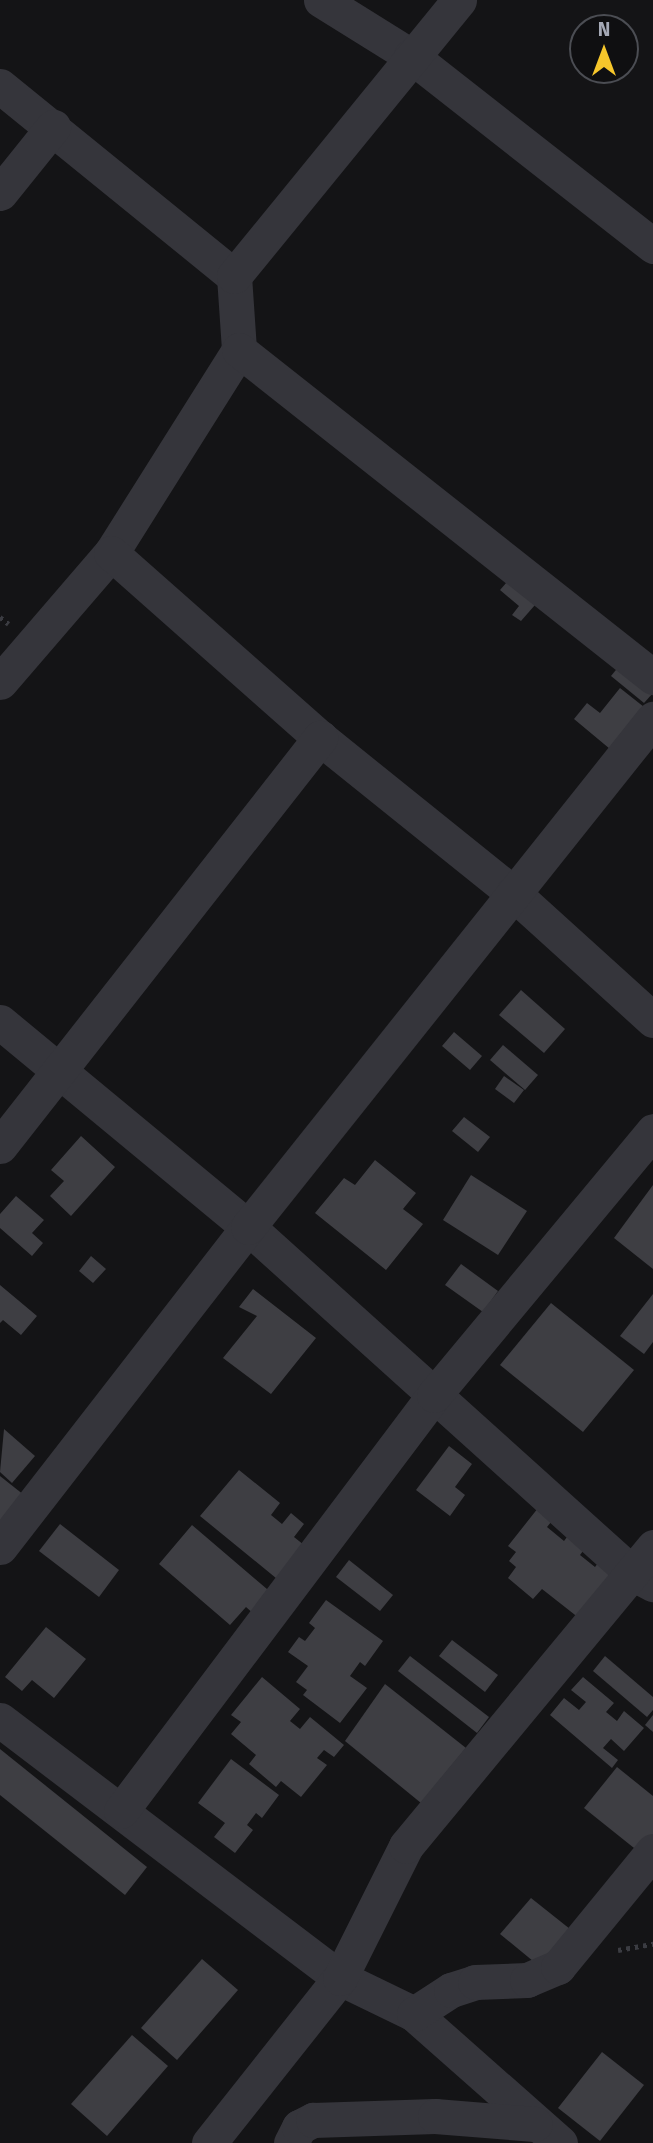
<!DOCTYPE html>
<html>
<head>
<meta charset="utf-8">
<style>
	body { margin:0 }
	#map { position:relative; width:653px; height:2143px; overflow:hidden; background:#141416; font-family:"Fira Sans",sans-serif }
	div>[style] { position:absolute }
	.building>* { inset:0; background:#3e3e43 }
	.path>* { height:4.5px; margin-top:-2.25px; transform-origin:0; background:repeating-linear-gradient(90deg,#3b3c42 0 3.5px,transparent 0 8.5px) }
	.street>* { height:35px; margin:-17.5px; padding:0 17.5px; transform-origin:17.5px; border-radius:17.5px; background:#35353b }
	span { translate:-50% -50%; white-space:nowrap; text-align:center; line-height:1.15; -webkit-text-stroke:5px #0f0f11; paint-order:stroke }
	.north { position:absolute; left:569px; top:14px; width:70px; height:70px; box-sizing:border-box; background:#0f0f11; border:2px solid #4b4d53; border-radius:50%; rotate:0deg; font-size:19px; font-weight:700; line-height:28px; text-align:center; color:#a5a9b6 }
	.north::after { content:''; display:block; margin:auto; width:24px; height:32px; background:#f6c62b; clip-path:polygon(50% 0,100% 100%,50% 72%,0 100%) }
</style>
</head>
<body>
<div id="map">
	<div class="building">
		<div style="clip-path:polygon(514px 574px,542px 597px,521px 621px,512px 615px,519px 606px,500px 590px)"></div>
		<div style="clip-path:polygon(624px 660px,653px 693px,644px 703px,611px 676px)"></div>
		<div style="clip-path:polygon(620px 688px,644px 707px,610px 749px,574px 719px,587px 703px,600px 713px)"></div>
		<div style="clip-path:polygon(521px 990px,565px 1029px,544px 1053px,499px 1015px)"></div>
		<div style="clip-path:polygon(454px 1032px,482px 1056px,470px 1070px,442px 1046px)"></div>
		<div style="clip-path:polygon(503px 1045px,538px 1075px,525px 1090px,490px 1060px)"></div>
		<div style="clip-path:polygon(504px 1076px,524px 1090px,514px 1103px,495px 1089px)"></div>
		<div style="clip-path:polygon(464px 1117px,490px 1137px,478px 1152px,452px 1131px)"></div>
		<div style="clip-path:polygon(81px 1136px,115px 1167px,71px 1216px,50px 1196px,64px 1181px,51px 1170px)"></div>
		<div style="clip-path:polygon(375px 1160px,416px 1193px,403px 1209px,423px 1224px,386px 1270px,315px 1213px,344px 1178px,355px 1185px)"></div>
		<div style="clip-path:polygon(471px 1175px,527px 1211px,498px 1255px,443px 1220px)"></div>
		<div style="clip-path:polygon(653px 1185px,653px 1269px,614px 1238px)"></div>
		<div style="clip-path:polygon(16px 1196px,44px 1220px,32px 1233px,43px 1243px,32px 1256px,0 1228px,0 1214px)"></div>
		<div style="clip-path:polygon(91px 1256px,106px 1269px,93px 1283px,79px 1271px)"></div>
		<div style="clip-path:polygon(461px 1264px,498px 1291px,483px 1312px,445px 1285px)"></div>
		<div style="clip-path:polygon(0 1285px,37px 1316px,21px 1335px,3px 1320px,0 1323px)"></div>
		<div style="clip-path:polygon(253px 1289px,316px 1338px,271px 1394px,223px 1358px,257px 1316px,239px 1307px)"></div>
		<div style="clip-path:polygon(653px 1294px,653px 1342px,644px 1354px,620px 1336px)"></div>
		<div style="clip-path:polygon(551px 1303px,634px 1370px,583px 1432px,500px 1365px)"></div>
		<div style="clip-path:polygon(4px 1429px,35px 1456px,12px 1483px,0 1472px)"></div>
		<div style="clip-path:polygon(449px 1446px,472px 1464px,455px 1487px,465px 1495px,450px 1516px,416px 1490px)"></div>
		<div style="clip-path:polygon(239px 1470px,280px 1503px,271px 1515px,282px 1524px,291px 1513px,304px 1524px,294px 1537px,309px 1549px,282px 1583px,200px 1516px)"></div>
		<div style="clip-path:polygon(0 1476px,29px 1499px,0 1536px)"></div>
		<div style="clip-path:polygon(542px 1503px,556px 1516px,547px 1527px,564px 1541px,570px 1533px,586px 1547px,580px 1555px,595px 1567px,604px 1555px,619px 1566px,584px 1622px,542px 1589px,533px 1599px,508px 1578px,516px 1567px,509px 1561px,516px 1552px,508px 1546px)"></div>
		<div style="clip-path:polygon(60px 1524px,119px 1570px,99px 1597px,39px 1551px)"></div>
		<div style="clip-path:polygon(192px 1525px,274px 1595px,256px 1616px,246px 1607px,230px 1625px,159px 1564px)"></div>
		<div style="clip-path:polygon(349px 1560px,393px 1595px,380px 1611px,336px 1577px)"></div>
		<div style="clip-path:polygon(326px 1600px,383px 1641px,365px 1666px,360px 1662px,350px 1676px,367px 1688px,340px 1723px,303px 1695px,307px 1690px,296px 1682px,308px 1666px,288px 1652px,299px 1637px,305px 1641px,315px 1628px,309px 1623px)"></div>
		<div style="clip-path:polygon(46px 1627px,86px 1659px,54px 1698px,32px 1680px,22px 1691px,5px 1677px)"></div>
		<div style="clip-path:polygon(452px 1640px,498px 1675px,485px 1692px,439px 1656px)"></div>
		<div style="clip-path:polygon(410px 1656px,489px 1717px,477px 1733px,398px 1671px)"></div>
		<div style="clip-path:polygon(605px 1656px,653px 1697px,653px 1710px,647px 1717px,593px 1671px)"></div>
		<div style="clip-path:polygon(262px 1677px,300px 1709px,290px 1721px,300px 1729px,310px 1717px,344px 1745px,334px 1757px,324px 1750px,317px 1758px,327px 1765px,301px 1797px,281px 1781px,276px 1787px,249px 1764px,256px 1755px,231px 1734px,241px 1722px,231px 1715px)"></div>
		<div style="clip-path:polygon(583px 1677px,614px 1703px,606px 1712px,617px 1721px,624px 1711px,644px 1728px,624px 1751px,611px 1739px,603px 1748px,618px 1760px,612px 1768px,550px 1715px,564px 1698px,579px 1710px,586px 1702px,571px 1690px)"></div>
		<div style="clip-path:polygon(385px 1684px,466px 1748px,421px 1803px,345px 1741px)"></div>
		<div style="clip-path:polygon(653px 1715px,653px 1732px,645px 1725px)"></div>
		<div style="clip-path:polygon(0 1749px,147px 1867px,125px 1895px,0 1795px)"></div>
		<div style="clip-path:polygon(231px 1759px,279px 1795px,262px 1818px,256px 1813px,247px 1825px,253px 1830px,235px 1853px,214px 1837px,225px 1823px,198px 1803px)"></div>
		<div style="clip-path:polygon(617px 1767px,653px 1796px,653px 1835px,639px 1852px,584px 1808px)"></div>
		<div style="clip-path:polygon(531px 1898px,570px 1929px,539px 1966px,500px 1934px)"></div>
		<div style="clip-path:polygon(202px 1959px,238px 1990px,177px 2060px,141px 2028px)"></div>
		<div style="clip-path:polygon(132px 2035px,168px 2066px,107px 2136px,71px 2104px)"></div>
		<div style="clip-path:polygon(602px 2052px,644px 2085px,600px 2141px,558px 2108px)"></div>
	</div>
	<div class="path">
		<div style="left:0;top:617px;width:11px;rotate:38deg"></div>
		<div style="left:618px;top:1950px;width:36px;rotate:-10deg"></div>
	</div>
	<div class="street">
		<div style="left:321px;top:0;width:106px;rotate:31.9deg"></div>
		<div style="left:411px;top:56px;width:308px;rotate:38.1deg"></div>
		<div style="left:0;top:86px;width:301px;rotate:39.1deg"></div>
		<div style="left:234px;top:276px;width:74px;rotate:86.1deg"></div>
		<div style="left:239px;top:350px;width:240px;rotate:122.2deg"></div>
		<div style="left:111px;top:553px;width:170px;rotate:130.7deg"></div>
		<div style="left:0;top:193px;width:85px;rotate:-51.2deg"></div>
		<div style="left:234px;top:276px;width:356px;rotate:-50.8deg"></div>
		<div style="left:239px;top:350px;width:528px;rotate:38.3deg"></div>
		<div style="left:111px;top:553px;width:279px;rotate:41.5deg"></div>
		<div style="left:320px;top:738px;width:248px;rotate:38.8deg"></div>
		<div style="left:513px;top:893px;width:189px;rotate:42.2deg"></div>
		<div style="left:0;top:1022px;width:322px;rotate:39.6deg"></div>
		<div style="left:248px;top:1227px;width:517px;rotate:42.02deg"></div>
		<div style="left:632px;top:1573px;width:24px;rotate:28deg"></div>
		<div style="left:0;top:1146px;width:519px;rotate:-51.89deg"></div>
		<div style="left:0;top:1547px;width:405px;rotate:-52.2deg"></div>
		<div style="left:248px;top:1227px;width:650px;rotate:-51.44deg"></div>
		<div style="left:0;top:1720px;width:427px;rotate:37.2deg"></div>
		<div style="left:340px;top:1978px;width:82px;rotate:25.9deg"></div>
		<div style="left:414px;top:2014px;width:195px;rotate:41.5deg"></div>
		<div style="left:121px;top:1811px;width:521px;rotate:-53.04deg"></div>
		<div style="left:434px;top:1395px;width:343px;rotate:-50.3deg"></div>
		<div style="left:414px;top:2014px;width:44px;rotate:-33deg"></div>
		<div style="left:451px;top:1990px;width:25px;rotate:-18deg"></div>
		<div style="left:475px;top:1982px;width:52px;rotate:-2.2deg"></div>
		<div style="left:527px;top:1980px;width:34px;rotate:-23deg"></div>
		<div style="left:558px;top:1967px;width:150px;rotate:-50.7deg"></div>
		<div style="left:209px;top:2143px;width:211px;rotate:-51.6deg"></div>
		<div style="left:340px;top:1978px;width:148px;rotate:-63.4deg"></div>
		<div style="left:406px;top:1846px;width:388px;rotate:-50.4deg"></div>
		<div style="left:291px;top:2143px;width:18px;rotate:-63deg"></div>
		<div style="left:299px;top:2127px;width:16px;rotate:-27deg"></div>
		<div style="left:313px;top:2120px;width:122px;rotate:-1.9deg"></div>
		<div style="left:435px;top:2116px;width:100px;rotate:4.6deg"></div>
	</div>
	<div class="north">N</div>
</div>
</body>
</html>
